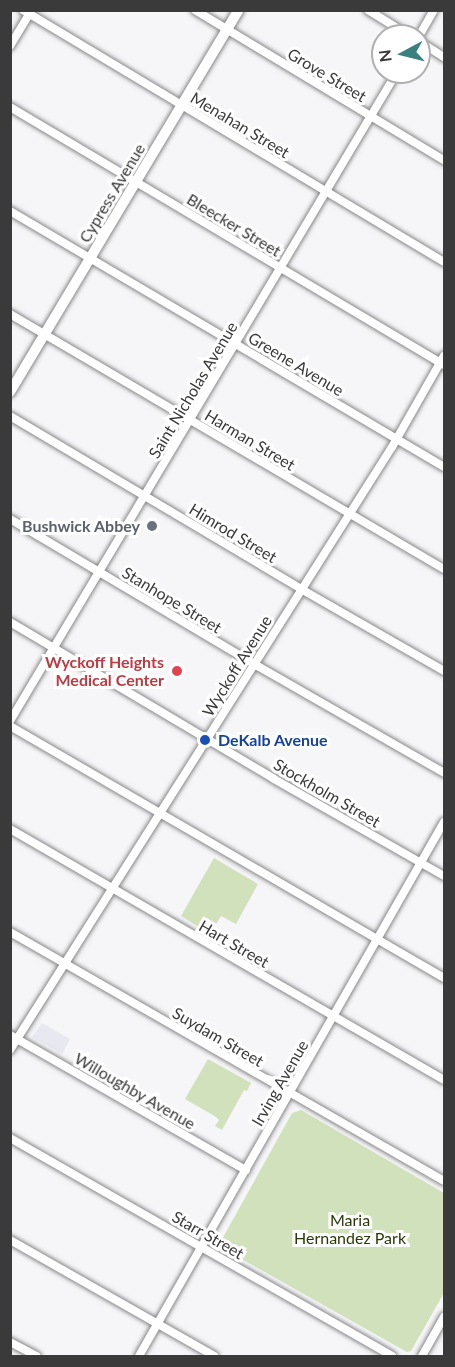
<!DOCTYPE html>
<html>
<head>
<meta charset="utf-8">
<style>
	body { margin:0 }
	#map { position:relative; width:455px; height:1367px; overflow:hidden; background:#f6f6f8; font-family:Lato,sans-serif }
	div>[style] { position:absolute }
	.built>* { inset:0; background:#e8e8f1 }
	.green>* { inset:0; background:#d0e1bb }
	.roads { filter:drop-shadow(0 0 2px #88888a) drop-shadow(0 0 2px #88888a) }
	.street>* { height:8px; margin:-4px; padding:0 4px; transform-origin:4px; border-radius:4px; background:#fff }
	.secondary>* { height:10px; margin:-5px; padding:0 5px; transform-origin:5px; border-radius:5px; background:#fff }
	.dots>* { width:16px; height:16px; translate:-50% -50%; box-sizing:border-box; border:3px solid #fff; border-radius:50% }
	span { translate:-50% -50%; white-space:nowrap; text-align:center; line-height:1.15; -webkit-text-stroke:6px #fff; paint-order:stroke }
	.street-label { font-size:16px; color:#3a3a3b }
	.worship-label { font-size:16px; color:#5b616d; font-weight:700 }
	.right { translate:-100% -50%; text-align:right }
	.health-label { font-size:16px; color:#be3a42; font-weight:700 }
	.transit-label { font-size:16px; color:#164399; font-weight:700 }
	.left { translate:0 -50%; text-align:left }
	.park-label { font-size:16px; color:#283a04 }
	.frame { position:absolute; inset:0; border:12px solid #3a3a3b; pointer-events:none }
	.north { position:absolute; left:371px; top:24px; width:60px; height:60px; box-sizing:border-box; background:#fff; border:2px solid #b0b0b1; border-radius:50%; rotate:263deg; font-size:16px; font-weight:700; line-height:24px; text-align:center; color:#3a3a3b }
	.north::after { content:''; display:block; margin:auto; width:21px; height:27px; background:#39817f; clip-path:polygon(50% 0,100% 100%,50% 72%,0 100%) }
</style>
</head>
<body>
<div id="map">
	<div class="built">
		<div style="clip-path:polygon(42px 1023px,70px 1039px,62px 1054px,32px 1037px)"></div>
	</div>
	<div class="green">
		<div style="clip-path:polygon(214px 858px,258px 884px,236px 924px,221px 916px,210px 934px,181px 916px)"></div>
		<div style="clip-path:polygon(208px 1059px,251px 1083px,247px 1091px,244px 1090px,222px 1130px,215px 1126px,219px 1120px,216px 1117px,185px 1099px)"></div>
		<div style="clip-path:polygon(301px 1110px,444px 1193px,444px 1293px,411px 1351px,407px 1352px,222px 1248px,221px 1241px,292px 1113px)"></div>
	</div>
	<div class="roads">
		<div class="street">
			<div style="left:23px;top:10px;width:491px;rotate:30.9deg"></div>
			<div style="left:195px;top:10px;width:291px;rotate:31.1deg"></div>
			<div style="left:368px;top:10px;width:49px;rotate:31.8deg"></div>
			<div style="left:419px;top:36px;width:30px;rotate:-60deg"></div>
			<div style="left:419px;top:41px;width:30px;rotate:33deg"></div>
			<div style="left:10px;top:46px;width:41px;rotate:-59deg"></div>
			<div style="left:10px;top:107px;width:505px;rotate:30.73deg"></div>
			<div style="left:10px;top:211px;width:504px;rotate:30.53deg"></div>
			<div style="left:10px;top:314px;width:503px;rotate:30.44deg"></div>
			<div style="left:10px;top:416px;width:339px;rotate:30.7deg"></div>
			<div style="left:301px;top:589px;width:165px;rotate:29.8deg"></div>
			<div style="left:10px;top:519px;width:284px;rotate:30.7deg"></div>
			<div style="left:254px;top:664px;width:219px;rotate:29.8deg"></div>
			<div style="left:10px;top:622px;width:307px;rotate:30.7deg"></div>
			<div style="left:274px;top:779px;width:196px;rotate:29.7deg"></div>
			<div style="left:10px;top:721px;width:756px;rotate:-59.19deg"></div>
			<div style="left:10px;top:726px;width:502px;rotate:30.14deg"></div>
			<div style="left:10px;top:829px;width:501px;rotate:30.04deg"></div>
			<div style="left:10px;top:932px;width:500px;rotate:29.84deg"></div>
			<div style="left:10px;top:1035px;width:272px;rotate:29.8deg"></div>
			<div style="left:10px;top:1050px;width:714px;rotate:-57.65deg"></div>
			<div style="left:392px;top:447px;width:105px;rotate:-60.3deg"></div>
			<div style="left:10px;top:1138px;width:440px;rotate:29.7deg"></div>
			<div style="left:10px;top:1240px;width:235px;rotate:29.6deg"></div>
			<div style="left:10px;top:1342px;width:30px;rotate:28deg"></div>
			<div style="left:139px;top:1356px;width:615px;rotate:-60.27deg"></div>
			<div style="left:422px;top:1356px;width:45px;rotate:-60.6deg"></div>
		</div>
		<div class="secondary">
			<div style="left:10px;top:392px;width:445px;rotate:-59.1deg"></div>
		</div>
	</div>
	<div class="dots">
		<div style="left:152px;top:526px;background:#6b7280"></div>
		<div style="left:177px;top:671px;background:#e0444e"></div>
		<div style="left:205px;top:740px;background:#1a4fb4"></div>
	</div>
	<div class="street-label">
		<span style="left:327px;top:75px;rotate:31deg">Grove Street</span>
		<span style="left:240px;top:125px;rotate:31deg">Menahan Street</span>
		<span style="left:112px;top:193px;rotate:-59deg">Cypress Avenue</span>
		<span style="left:234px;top:225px;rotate:31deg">Bleecker Street</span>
		<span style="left:296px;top:364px;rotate:31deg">Greene Avenue</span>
		<span style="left:193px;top:390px;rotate:-59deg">Saint Nicholas Avenue</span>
		<span style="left:250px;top:440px;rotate:31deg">Harman Street</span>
		<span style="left:233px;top:533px;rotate:31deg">Himrod Street</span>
		<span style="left:172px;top:600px;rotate:31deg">Stanhope Street</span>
		<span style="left:237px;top:666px;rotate:-58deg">Wyckoff Avenue</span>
		<span style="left:327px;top:793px;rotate:30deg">Stockholm Street</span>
		<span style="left:234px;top:944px;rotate:30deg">Hart Street</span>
		<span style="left:218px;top:1037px;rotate:30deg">Suydam Street</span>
		<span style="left:280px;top:1083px;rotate:-60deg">Irving Avenue</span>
		<span style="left:135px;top:1091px;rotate:30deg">Willoughby Avenue</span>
		<span style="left:208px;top:1235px;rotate:30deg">Starr Street</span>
	</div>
	<div class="worship-label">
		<span class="right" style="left:140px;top:526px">Bushwick Abbey</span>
	</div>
	<div class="health-label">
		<span class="right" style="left:164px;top:671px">Wyckoff Heights<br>Medical Center</span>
	</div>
	<div class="transit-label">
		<span class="left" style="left:218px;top:740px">DeKalb Avenue</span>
	</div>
	<div class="park-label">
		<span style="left:350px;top:1229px">Maria<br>Hernandez Park</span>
	</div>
	<div class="frame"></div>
	<div class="north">N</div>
</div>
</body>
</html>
